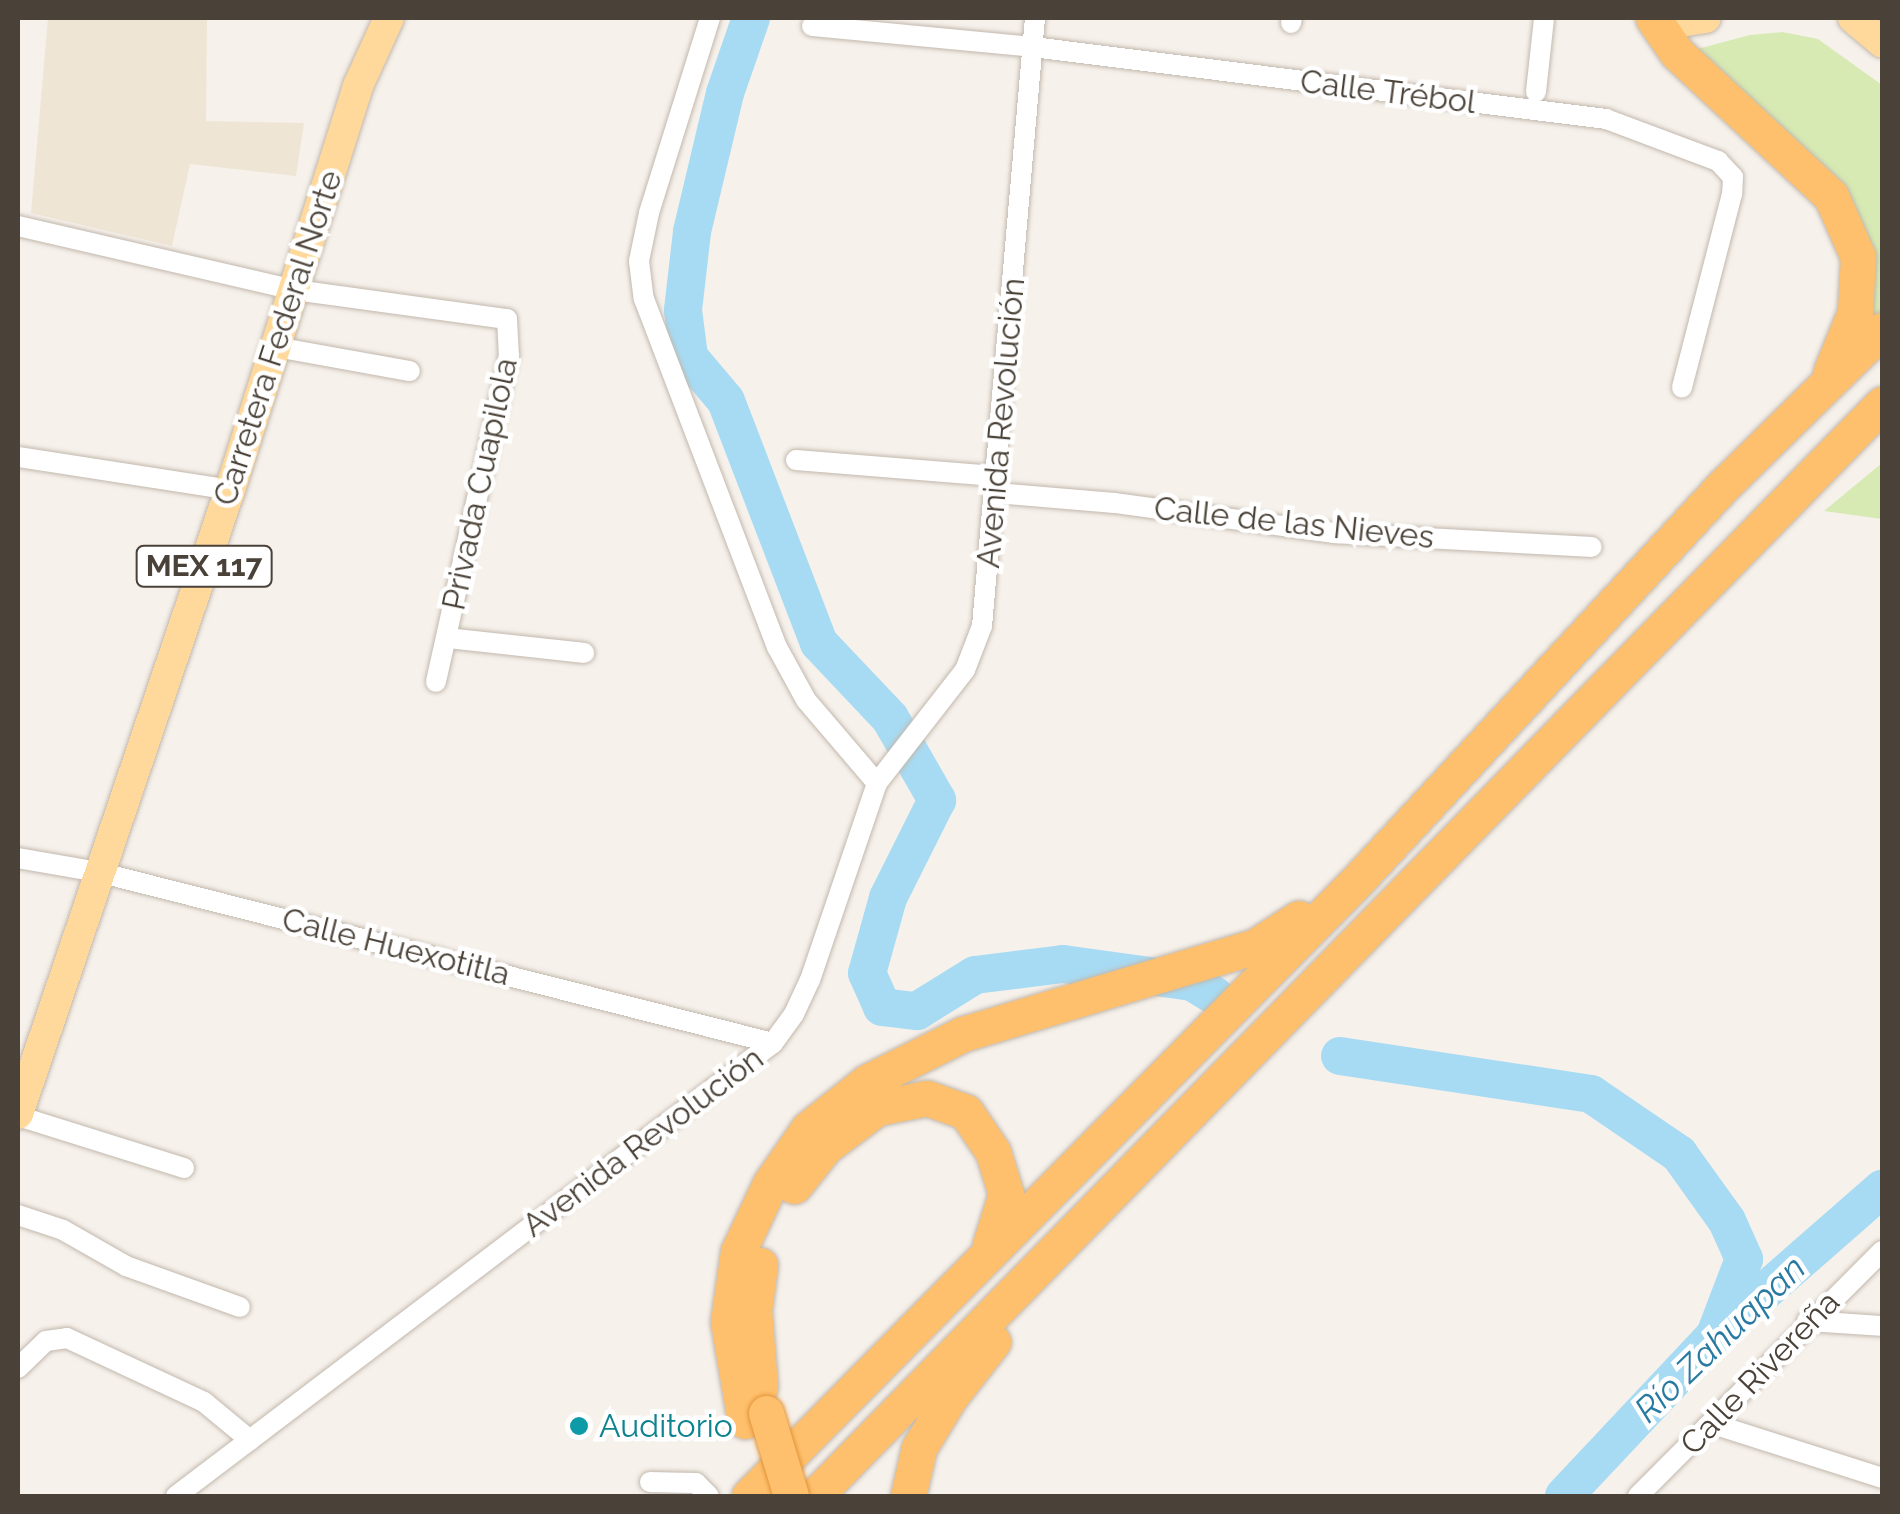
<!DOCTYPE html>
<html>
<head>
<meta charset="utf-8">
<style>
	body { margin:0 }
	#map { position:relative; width:1900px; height:1514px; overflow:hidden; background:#f6f1eb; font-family:Raleway,sans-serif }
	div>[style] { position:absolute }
	.education>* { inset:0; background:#efe5d5 }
	.green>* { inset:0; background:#d7eab3 }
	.river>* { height:38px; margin:-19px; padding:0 19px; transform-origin:19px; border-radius:19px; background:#a7dbf3 }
	.roads { filter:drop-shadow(0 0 2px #c2b8ad) drop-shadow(0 0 2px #c2b8ad) }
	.street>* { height:20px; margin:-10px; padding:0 10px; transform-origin:10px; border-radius:10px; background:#fff }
	.primary>* { height:30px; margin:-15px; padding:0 15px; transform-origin:15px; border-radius:15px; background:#ffd99b }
	.highway>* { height:35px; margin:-17.5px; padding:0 17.5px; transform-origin:17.5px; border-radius:17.5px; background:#ffc06d }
	.bridges { filter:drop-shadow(0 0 2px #e29439) drop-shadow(0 0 2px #e29439) }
	.highway-bridge>* { height:35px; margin:-17.5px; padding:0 17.5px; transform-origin:17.5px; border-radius:17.5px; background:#ffc06d }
	.dots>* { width:28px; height:28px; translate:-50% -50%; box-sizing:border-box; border:5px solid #fff; border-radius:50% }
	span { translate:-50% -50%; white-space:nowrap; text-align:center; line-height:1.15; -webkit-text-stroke:9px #fff; paint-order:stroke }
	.shield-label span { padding:2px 8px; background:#fff; border:2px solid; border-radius:8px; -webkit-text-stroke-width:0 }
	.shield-label { font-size:30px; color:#4a4238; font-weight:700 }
	.street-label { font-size:32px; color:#4a4238 }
	.culture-label { font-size:32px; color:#0d838f }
	.left { translate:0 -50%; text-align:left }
	.water-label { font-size:35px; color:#297aa2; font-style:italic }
	.frame { position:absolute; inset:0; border:20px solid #4a4238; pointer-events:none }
</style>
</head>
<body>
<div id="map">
	<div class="education">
		<div style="clip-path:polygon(48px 18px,207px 18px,206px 121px,304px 123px,296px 176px,190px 164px,172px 246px,31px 213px)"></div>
	</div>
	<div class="green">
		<div style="clip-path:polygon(1782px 32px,1818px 39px,1882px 85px,1882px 316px,1869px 331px,1870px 264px,1690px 51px,1750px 35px)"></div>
		<div style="clip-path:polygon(1882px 463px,1882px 519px,1824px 511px)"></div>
	</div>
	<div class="river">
		<div style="left:751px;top:18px;width:79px;rotate:109.1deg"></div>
		<div style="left:725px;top:93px;width:143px;rotate:103.4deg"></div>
		<div style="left:692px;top:232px;width:79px;rotate:96.6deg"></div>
		<div style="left:683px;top:310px;width:47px;rotate:82.7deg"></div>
		<div style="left:689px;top:357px;width:57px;rotate:49.9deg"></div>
		<div style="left:726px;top:401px;width:259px;rotate:69deg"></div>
		<div style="left:819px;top:643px;width:103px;rotate:46.6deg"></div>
		<div style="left:890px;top:718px;width:95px;rotate:60.2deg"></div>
		<div style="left:937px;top:800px;width:110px;rotate:116.6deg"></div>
		<div style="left:888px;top:898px;width:78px;rotate:105.6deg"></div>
		<div style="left:867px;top:973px;width:37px;rotate:66deg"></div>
		<div style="left:882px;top:1007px;width:35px;rotate:7deg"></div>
		<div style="left:917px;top:1011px;width:68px;rotate:-31.8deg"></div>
		<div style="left:975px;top:975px;width:89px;rotate:-7.1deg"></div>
		<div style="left:1063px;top:964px;width:130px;rotate:7.9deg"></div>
		<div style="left:1192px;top:982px;width:26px;rotate:31deg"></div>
		<div style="left:1340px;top:1056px;width:254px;rotate:8.6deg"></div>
		<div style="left:1591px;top:1094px;width:107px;rotate:34.3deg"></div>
		<div style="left:1679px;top:1154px;width:82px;rotate:54.4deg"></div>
		<div style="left:1727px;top:1221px;width:42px;rotate:65.9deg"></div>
		<div style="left:1744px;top:1259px;width:81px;rotate:110.9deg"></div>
		<div style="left:1564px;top:1496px;width:221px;rotate:-46.8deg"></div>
		<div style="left:1715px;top:1335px;width:222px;rotate:-41.2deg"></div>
	</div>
	<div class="roads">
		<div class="street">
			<div style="left:710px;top:18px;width:204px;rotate:107.4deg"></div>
			<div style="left:649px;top:213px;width:49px;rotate:101.8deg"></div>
			<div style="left:639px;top:261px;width:38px;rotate:83deg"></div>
			<div style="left:644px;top:299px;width:373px;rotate:69.1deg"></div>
			<div style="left:777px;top:647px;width:60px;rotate:61.3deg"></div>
			<div style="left:806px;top:700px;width:109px;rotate:49.5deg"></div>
			<div style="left:1291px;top:23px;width:5px;rotate:-79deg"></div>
			<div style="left:812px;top:26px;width:222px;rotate:5.4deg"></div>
			<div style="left:1033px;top:47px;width:578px;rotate:7.16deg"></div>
			<div style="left:1606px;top:119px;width:120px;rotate:20.6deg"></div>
			<div style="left:1718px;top:161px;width:22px;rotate:47deg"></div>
			<div style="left:1733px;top:177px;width:17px;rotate:93deg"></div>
			<div style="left:1732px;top:194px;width:200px;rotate:104.5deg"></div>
			<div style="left:1536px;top:92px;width:74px;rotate:-83.8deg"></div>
			<div style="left:18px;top:226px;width:284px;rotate:13deg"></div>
			<div style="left:295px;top:290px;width:214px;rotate:7.8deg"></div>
			<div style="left:507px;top:319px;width:36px;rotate:87deg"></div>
			<div style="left:509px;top:355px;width:335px;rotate:102.6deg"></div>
			<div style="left:276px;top:347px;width:136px;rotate:10.2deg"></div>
			<div style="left:18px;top:457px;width:215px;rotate:8.8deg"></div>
			<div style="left:796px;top:460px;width:202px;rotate:4.6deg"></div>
			<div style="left:996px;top:493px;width:119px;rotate:4.8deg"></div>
			<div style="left:1115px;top:503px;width:221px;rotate:7.8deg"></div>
			<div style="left:1334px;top:533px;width:258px;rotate:3.1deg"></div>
			<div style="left:447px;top:638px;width:138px;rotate:6.2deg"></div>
			<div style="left:18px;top:858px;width:81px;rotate:9.9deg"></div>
			<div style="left:98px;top:872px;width:696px;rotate:14.22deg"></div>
			<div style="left:18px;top:1116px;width:174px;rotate:17.4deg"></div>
			<div style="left:18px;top:1215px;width:47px;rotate:18.4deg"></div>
			<div style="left:63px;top:1230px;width:73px;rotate:29.7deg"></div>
			<div style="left:126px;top:1266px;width:121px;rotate:19.8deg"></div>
			<div style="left:1807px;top:1321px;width:75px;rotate:3.8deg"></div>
			<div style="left:18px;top:1368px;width:39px;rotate:-44deg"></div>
			<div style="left:46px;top:1341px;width:21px;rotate:-8deg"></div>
			<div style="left:67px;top:1338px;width:151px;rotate:25deg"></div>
			<div style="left:204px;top:1402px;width:60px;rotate:39.6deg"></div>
			<div style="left:1713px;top:1424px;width:177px;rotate:17.7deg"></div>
			<div style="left:650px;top:1482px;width:46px;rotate:1.2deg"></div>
			<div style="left:696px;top:1483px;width:18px;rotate:45deg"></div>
			<div style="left:176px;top:1496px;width:749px;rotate:-37.19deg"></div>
			<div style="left:773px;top:1043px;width:36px;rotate:-54deg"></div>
			<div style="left:794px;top:1014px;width:38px;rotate:-65deg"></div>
			<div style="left:810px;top:980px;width:208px;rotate:-71.2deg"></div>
			<div style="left:877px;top:783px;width:143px;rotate:-52.1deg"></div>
			<div style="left:965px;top:670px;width:47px;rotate:-68.9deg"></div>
			<div style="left:982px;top:626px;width:610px;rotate:-85.02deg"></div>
			<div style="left:1638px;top:1496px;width:346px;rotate:-45.1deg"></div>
		</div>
		<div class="primary">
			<div style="left:1663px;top:18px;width:23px;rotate:7deg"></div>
			<div style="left:1686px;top:21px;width:20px;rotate:-9deg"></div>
			<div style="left:1853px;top:18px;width:38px;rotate:40deg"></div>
			<div style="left:18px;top:1114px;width:659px;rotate:-71.24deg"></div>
			<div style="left:230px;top:490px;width:424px;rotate:-72.4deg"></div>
			<div style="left:358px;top:86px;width:75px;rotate:-65.5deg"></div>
		</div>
		<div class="highway">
			<div style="left:1653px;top:18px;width:42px;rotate:55.6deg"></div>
			<div style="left:1677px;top:53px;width:210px;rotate:42.9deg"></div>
			<div style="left:1831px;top:196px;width:67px;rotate:66.1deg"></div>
			<div style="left:1858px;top:257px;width:55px;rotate:93.1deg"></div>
			<div style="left:1855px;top:312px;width:64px;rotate:112.1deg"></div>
			<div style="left:794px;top:1186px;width:50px;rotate:-51.5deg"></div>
			<div style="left:825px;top:1147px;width:65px;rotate:-36.9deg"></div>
			<div style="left:877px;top:1108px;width:51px;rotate:-11.3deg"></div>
			<div style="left:927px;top:1098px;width:41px;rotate:19.7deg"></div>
			<div style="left:966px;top:1112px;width:48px;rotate:56deg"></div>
			<div style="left:993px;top:1152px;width:44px;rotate:72.8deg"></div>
			<div style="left:1006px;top:1194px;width:53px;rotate:107.4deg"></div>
			<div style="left:760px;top:1265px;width:45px;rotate:97.6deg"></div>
			<div style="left:754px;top:1310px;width:77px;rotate:85.5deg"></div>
			<div style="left:745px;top:1421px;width:100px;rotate:-99.7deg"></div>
			<div style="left:728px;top:1322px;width:71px;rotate:-81.9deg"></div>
			<div style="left:738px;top:1252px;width:75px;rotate:-64.8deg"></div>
			<div style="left:770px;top:1184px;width:67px;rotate:-55.4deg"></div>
			<div style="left:808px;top:1129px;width:75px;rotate:-38.5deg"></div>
			<div style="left:867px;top:1082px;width:107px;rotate:-26.6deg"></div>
			<div style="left:963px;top:1034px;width:306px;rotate:-16.7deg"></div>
			<div style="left:1256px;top:946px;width:51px;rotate:-33.1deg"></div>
			<div style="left:749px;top:1496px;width:866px;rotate:-45.33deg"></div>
			<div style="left:1358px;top:880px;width:536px;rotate:-47.19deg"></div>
			<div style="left:1722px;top:487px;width:224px;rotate:-44.5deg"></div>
			<div style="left:815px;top:1496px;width:1527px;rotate:-45.66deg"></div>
			<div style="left:908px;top:1496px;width:49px;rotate:-77.1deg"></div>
			<div style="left:919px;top:1448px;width:60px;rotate:-58.7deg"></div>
			<div style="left:950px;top:1397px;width:70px;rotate:-52deg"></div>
		</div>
	</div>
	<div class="bridges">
		<div class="highway-bridge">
			<div style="left:766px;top:1413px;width:87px;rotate:73.2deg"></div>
		</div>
	</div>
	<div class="dots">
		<div style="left:579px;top:1426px;background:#0f9aa8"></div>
	</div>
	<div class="shield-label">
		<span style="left:204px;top:566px">MEX 117</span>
	</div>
	<div class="street-label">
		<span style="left:1388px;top:92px;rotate:7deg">Calle Trébol</span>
		<span style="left:278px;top:338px;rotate:-72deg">Carretera Federal Norte</span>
		<span style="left:1001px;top:423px;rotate:-85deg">Avenida Revolución</span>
		<span style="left:480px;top:484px;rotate:-78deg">Privada Cuapilola</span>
		<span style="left:1294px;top:523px;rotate:6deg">Calle de las Nieves</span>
		<span style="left:396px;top:947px;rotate:14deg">Calle Huexotitla</span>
		<span style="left:643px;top:1142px;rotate:-37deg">Avenida Revolución</span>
		<span style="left:1760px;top:1373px;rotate:-46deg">Calle Rivereña</span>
	</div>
	<div class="culture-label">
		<span class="left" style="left:599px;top:1426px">Auditorio</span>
	</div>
	<div class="water-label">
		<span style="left:1720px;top:1339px;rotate:-44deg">Río Zahuapan</span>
	</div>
	<div class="frame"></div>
</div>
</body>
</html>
